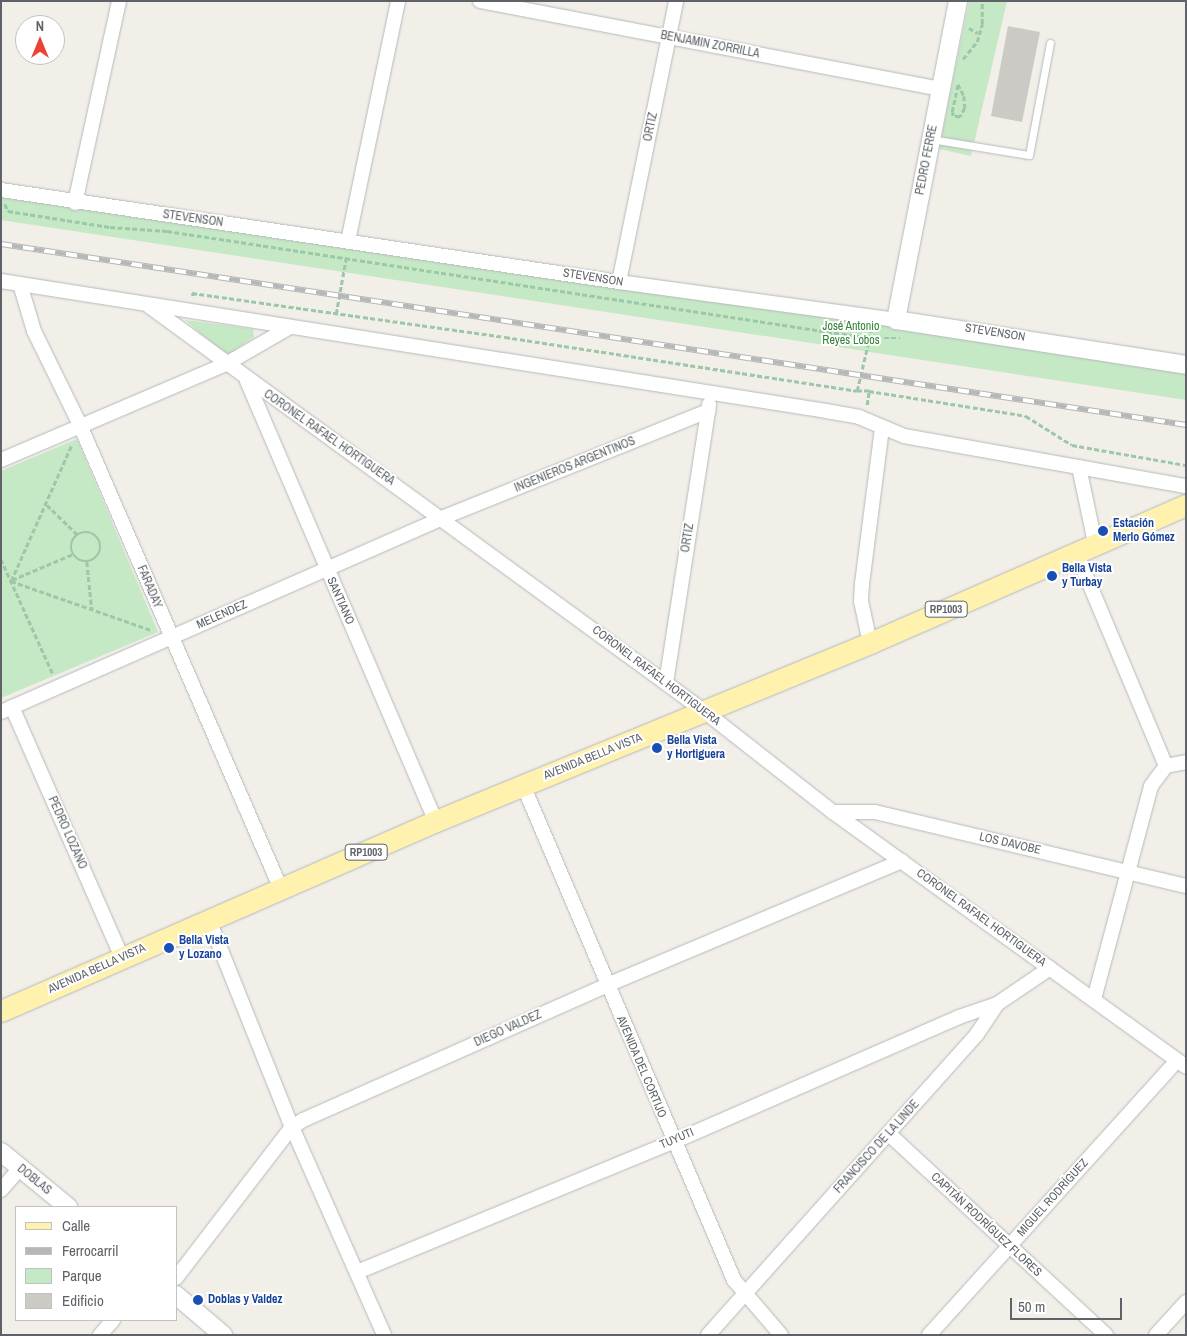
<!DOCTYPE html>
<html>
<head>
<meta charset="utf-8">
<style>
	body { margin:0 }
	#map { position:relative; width:1187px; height:1336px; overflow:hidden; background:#f1efe8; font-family:"Archivo Narrow",sans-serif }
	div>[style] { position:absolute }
	.green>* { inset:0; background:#c5e8c5 }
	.building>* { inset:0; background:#cccac5 }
	.path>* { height:2.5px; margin-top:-1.25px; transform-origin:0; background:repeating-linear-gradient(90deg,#9cc7a9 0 5px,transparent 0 7.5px) }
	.path>.ring { margin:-1.25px; padding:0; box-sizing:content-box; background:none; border:2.5px solid #9cc7a9; border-radius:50% }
	.roads { filter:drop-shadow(0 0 1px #b5b8bc) drop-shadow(0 0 1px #b5b8bc) }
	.service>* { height:7px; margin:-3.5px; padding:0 3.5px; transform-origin:3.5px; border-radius:3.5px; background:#fff }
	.minor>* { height:14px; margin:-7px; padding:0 7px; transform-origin:7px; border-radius:7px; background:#fff }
	.tertiary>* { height:18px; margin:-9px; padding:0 9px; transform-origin:9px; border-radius:9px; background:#fff }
	.primary>* { height:21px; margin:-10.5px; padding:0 10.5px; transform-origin:10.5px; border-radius:10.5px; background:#fff2af }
	.rail>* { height:5.5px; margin-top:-2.75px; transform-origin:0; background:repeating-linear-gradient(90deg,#fff 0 11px,#b6b7b8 0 22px); box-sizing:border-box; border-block:1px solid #b6b7b8 }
	.dots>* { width:14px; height:14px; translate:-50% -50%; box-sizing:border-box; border:2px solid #fff; border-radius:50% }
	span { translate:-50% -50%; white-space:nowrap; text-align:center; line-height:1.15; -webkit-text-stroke:4px #fff; paint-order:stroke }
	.shield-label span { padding:1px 4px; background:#fff; border:1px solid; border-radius:4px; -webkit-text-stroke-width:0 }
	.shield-label { font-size:11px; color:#5f6368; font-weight:700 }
	.street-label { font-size:12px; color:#5f6368 }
	.park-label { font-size:12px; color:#348238 }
	.transit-label { font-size:12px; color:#164399; font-weight:700 }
	.left { translate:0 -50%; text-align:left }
	.frame { position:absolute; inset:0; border:2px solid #5f6368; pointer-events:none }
	.legend { position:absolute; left:15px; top:1206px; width:162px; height:115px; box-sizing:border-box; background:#fff; border:1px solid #bfc1c3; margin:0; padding:6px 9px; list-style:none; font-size:15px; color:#5f6368 }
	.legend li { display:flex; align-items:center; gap:10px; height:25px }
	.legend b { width:25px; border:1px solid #bfc1c3 }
	.north { position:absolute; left:15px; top:15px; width:50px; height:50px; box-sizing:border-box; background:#fff; border:1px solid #bfc1c3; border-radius:50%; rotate:0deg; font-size:14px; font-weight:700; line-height:20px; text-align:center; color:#5f6368 }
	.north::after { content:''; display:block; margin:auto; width:18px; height:22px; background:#ea4335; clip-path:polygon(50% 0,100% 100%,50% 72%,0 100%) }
	.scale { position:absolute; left:1010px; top:1298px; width:112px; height:22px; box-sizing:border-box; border:2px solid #5f6368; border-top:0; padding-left:6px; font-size:15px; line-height:18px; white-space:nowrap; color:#5f6368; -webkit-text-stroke:4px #fff; paint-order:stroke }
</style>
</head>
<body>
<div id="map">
	<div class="green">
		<div style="clip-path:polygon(969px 1px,1007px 1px,971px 156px,939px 149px)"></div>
		<div style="clip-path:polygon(1px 197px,890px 324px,1186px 370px,1186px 400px,1px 220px)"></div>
		<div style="clip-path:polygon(185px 320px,253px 329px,254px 337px,229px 354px,221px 351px)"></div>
		<div style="clip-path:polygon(77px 439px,158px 632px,1px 698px,1px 471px)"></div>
	</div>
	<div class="building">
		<div style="clip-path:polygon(1008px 26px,1040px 32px,1022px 122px,991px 116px)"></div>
	</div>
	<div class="path">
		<div style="left:969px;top:28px;width:10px;rotate:29deg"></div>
		<div style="left:963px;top:59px;width:22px;rotate:-51deg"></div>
		<div style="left:977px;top:42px;width:19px;rotate:-74deg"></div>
		<div style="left:982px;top:24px;width:23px;rotate:-90deg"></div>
		<div style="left:958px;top:84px;width:13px;rotate:63deg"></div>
		<div style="left:964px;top:96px;width:12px;rotate:85deg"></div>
		<div style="left:965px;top:108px;width:10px;rotate:119deg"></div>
		<div style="left:960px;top:117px;width:7px;rotate:-172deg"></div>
		<div style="left:953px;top:116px;width:4px;rotate:-104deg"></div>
		<div style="left:952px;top:112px;width:29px;rotate:-78deg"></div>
		<div style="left:5px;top:204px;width:8px;rotate:67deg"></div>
		<div style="left:8px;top:211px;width:103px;rotate:8.9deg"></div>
		<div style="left:110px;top:227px;width:57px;rotate:4deg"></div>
		<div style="left:167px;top:231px;width:710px;rotate:8.67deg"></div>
		<div style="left:869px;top:338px;width:31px"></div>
		<div style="left:193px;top:296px;width:3px;rotate:-108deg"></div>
		<div style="left:192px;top:293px;width:316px;rotate:8deg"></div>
		<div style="left:505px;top:337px;width:356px;rotate:8.7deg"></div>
		<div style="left:336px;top:314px;width:57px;rotate:-79.9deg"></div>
		<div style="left:869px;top:391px;width:159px;rotate:9deg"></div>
		<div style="left:1026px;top:416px;width:54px;rotate:32.2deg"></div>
		<div style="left:1072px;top:445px;width:116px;rotate:10deg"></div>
		<div style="left:867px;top:405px;width:14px;rotate:-82deg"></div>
		<div style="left:869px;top:391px;width:12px;rotate:180deg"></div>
		<div style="left:857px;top:391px;width:62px;rotate:-76.9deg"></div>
		<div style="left:47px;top:505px;width:43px;rotate:44.1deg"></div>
		<div class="ring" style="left:71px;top:532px;width:27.5px;height:27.5px"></div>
		<div style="left:1px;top:559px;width:126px;rotate:65.7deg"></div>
		<div style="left:87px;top:562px;width:48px;rotate:84.1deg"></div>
		<div style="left:12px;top:580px;width:66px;rotate:-23.1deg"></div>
		<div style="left:11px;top:581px;width:148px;rotate:-66deg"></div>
		<div style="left:11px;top:581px;width:148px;rotate:19.3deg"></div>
	</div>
	<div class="roads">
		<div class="service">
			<div style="left:931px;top:139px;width:99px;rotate:9.3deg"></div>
			<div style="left:1029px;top:155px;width:114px;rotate:-79.4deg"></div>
		</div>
		<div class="minor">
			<div style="left:480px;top:1px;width:468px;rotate:10.8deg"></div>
			<div style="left:1px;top:190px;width:625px;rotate:8.47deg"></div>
			<div style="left:619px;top:282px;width:280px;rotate:7.8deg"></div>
			<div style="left:75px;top:203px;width:207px;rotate:-77.7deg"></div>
			<div style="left:348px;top:241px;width:245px;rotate:-78.2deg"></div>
			<div style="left:1px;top:281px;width:835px;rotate:8.95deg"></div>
			<div style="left:826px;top:411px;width:34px;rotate:10deg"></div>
			<div style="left:859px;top:417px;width:49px;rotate:22.9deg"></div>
			<div style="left:904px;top:436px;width:286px;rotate:10.1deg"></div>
			<div style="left:619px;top:282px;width:287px;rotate:-78.5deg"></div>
			<div style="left:20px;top:284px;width:49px;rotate:73.4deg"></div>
			<div style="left:34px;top:331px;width:105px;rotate:63.9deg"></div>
			<div style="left:80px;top:425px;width:506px;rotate:66.58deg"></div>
			<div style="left:149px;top:306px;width:687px;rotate:36.12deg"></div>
			<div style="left:704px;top:711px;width:164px;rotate:38.1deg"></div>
			<div style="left:833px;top:812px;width:435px;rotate:35.8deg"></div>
			<div style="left:247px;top:381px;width:479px;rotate:66.8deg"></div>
			<div style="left:1px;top:460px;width:245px;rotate:-23.1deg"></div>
			<div style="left:226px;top:364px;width:74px;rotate:-30deg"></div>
			<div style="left:1079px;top:467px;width:78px;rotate:78.1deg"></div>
			<div style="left:1076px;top:552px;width:232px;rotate:67.2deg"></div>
			<div style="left:870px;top:643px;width:43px;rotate:-102.1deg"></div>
			<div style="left:861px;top:601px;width:17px;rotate:-87deg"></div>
			<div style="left:862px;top:584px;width:157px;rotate:-82.7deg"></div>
			<div style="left:666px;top:683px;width:282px;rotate:-81.2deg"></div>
			<div style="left:12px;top:707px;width:274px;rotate:66.3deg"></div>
			<div style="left:1px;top:712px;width:482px;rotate:-23.7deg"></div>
			<div style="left:442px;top:518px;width:287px;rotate:-21.9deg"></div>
			<div style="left:523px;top:785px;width:538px;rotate:66.91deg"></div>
			<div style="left:734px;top:1280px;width:72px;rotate:49.5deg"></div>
			<div style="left:833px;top:812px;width:42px"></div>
			<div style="left:875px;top:812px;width:320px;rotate:13.4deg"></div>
			<div style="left:209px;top:920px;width:223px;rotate:68.2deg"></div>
			<div style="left:292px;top:1127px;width:227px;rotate:66.1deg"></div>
			<div style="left:1094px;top:999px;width:220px;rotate:-75deg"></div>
			<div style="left:1151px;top:786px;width:25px;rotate:-53deg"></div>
			<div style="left:1166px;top:766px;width:20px;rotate:-11deg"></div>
			<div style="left:889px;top:1134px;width:296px;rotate:42.8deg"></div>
			<div style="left:1px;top:1190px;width:29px;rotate:-49deg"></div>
			<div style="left:357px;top:1272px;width:342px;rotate:-22.4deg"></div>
			<div style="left:673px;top:1142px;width:312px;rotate:-23.6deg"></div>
			<div style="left:959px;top:1017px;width:40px;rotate:-18.9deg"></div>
			<div style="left:176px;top:1278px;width:190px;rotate:-52.5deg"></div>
			<div style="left:292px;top:1127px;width:13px;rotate:-32deg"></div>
			<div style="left:303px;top:1120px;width:333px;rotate:-23.9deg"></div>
			<div style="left:607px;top:985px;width:320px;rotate:-22.8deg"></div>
			<div style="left:100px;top:1335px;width:20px;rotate:-49deg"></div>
			<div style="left:708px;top:1335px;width:404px;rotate:-48.2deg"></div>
			<div style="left:977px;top:1034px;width:36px;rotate:-56deg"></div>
			<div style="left:997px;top:1004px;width:64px;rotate:-34.2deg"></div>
			<div style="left:929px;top:1335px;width:370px;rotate:-47.9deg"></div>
			<div style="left:1156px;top:1335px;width:45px;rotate:-47.7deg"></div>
		</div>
		<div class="tertiary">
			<div style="left:958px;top:1px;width:325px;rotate:101deg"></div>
			<div style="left:896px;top:320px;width:293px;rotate:8.8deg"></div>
			<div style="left:1px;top:1152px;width:87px;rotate:39.4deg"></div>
			<div style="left:176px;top:1295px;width:62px;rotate:40.4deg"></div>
		</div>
		<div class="primary">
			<div style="left:1px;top:1011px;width:475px;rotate:-23.6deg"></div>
			<div style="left:436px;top:821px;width:469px;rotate:-22.3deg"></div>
			<div style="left:870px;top:643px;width:345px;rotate:-23.6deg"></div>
		</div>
	</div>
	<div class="rail">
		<div style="left:1px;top:244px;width:1199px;rotate:8.68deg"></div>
	</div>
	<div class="dots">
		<div style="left:1103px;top:531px;background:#1a4fb4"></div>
		<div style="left:1052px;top:576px;background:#1a4fb4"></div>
		<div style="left:657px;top:748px;background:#1a4fb4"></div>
		<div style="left:169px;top:948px;background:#1a4fb4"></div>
		<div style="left:198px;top:1300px;background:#1a4fb4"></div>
	</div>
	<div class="shield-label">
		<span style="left:946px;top:609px">RP1003</span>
		<span style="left:366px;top:852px">RP1003</span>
	</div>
	<div class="street-label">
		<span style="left:710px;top:45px;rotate:11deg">BENJAMIN ZORRILLA</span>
		<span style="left:651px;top:127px;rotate:-78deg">ORTIZ</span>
		<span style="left:927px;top:160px;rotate:-79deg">PEDRO FERRE</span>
		<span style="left:193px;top:219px;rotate:8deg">STEVENSON</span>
		<span style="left:593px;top:278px;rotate:9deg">STEVENSON</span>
		<span style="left:995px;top:333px;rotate:9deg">STEVENSON</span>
		<span style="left:329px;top:438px;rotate:35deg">CORONEL RAFAEL HORTIGUERA</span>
		<span style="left:575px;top:465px;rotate:-22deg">INGENIEROS ARGENTINOS</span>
		<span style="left:688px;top:538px;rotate:-81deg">ORTIZ</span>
		<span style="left:149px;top:587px;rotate:67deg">FARADAY</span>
		<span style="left:340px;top:601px;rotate:66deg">SANTIANO</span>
		<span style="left:222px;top:615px;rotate:-24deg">MELENDEZ</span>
		<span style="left:656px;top:676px;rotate:37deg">CORONEL RAFAEL HORTIGUERA</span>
		<span style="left:593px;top:757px;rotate:-22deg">AVENIDA BELLA VISTA</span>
		<span style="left:67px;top:833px;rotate:66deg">PEDRO LOZANO</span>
		<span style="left:1010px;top:844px;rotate:13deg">LOS DAVOBE</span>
		<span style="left:981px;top:918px;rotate:36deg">CORONEL RAFAEL HORTIGUERA</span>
		<span style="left:97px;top:969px;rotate:-24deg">AVENIDA BELLA VISTA</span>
		<span style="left:508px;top:1029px;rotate:-24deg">DIEGO VALDEZ</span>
		<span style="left:641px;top:1067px;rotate:67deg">AVENIDA DEL CORTIJO</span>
		<span style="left:677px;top:1139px;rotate:-23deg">TUYUTI</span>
		<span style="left:877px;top:1147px;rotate:-48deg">FRANCISCO DE LA LINDE</span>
		<span style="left:34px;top:1180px;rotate:39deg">DOBLAS</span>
		<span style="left:1053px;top:1198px;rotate:-48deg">MIGUEL RODRÍGUEZ</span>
		<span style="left:986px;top:1225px;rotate:43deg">CAPITÁN RODRÍGUEZ FLORES</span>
	</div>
	<div class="park-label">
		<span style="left:851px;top:334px">José Antonio<br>Reyes Lobos</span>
	</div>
	<div class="transit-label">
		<span class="left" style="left:1113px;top:531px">Estación<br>Merlo Gómez</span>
		<span class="left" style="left:1062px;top:576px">Bella Vista<br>y Turbay</span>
		<span class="left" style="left:667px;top:748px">Bella Vista<br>y Hortiguera</span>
		<span class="left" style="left:179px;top:948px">Bella Vista<br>y Lozano</span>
		<span class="left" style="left:208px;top:1300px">Doblas y Valdez</span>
	</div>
	<div class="frame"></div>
	<ul class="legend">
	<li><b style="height:6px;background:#fff2af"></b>Calle</li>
	<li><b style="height:6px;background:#b6b7b8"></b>Ferrocarril</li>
	<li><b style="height:14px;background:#c5e8c5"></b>Parque</li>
	<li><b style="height:14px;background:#cccac5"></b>Edificio</li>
	</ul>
	<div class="north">N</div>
	<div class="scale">50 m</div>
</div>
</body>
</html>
